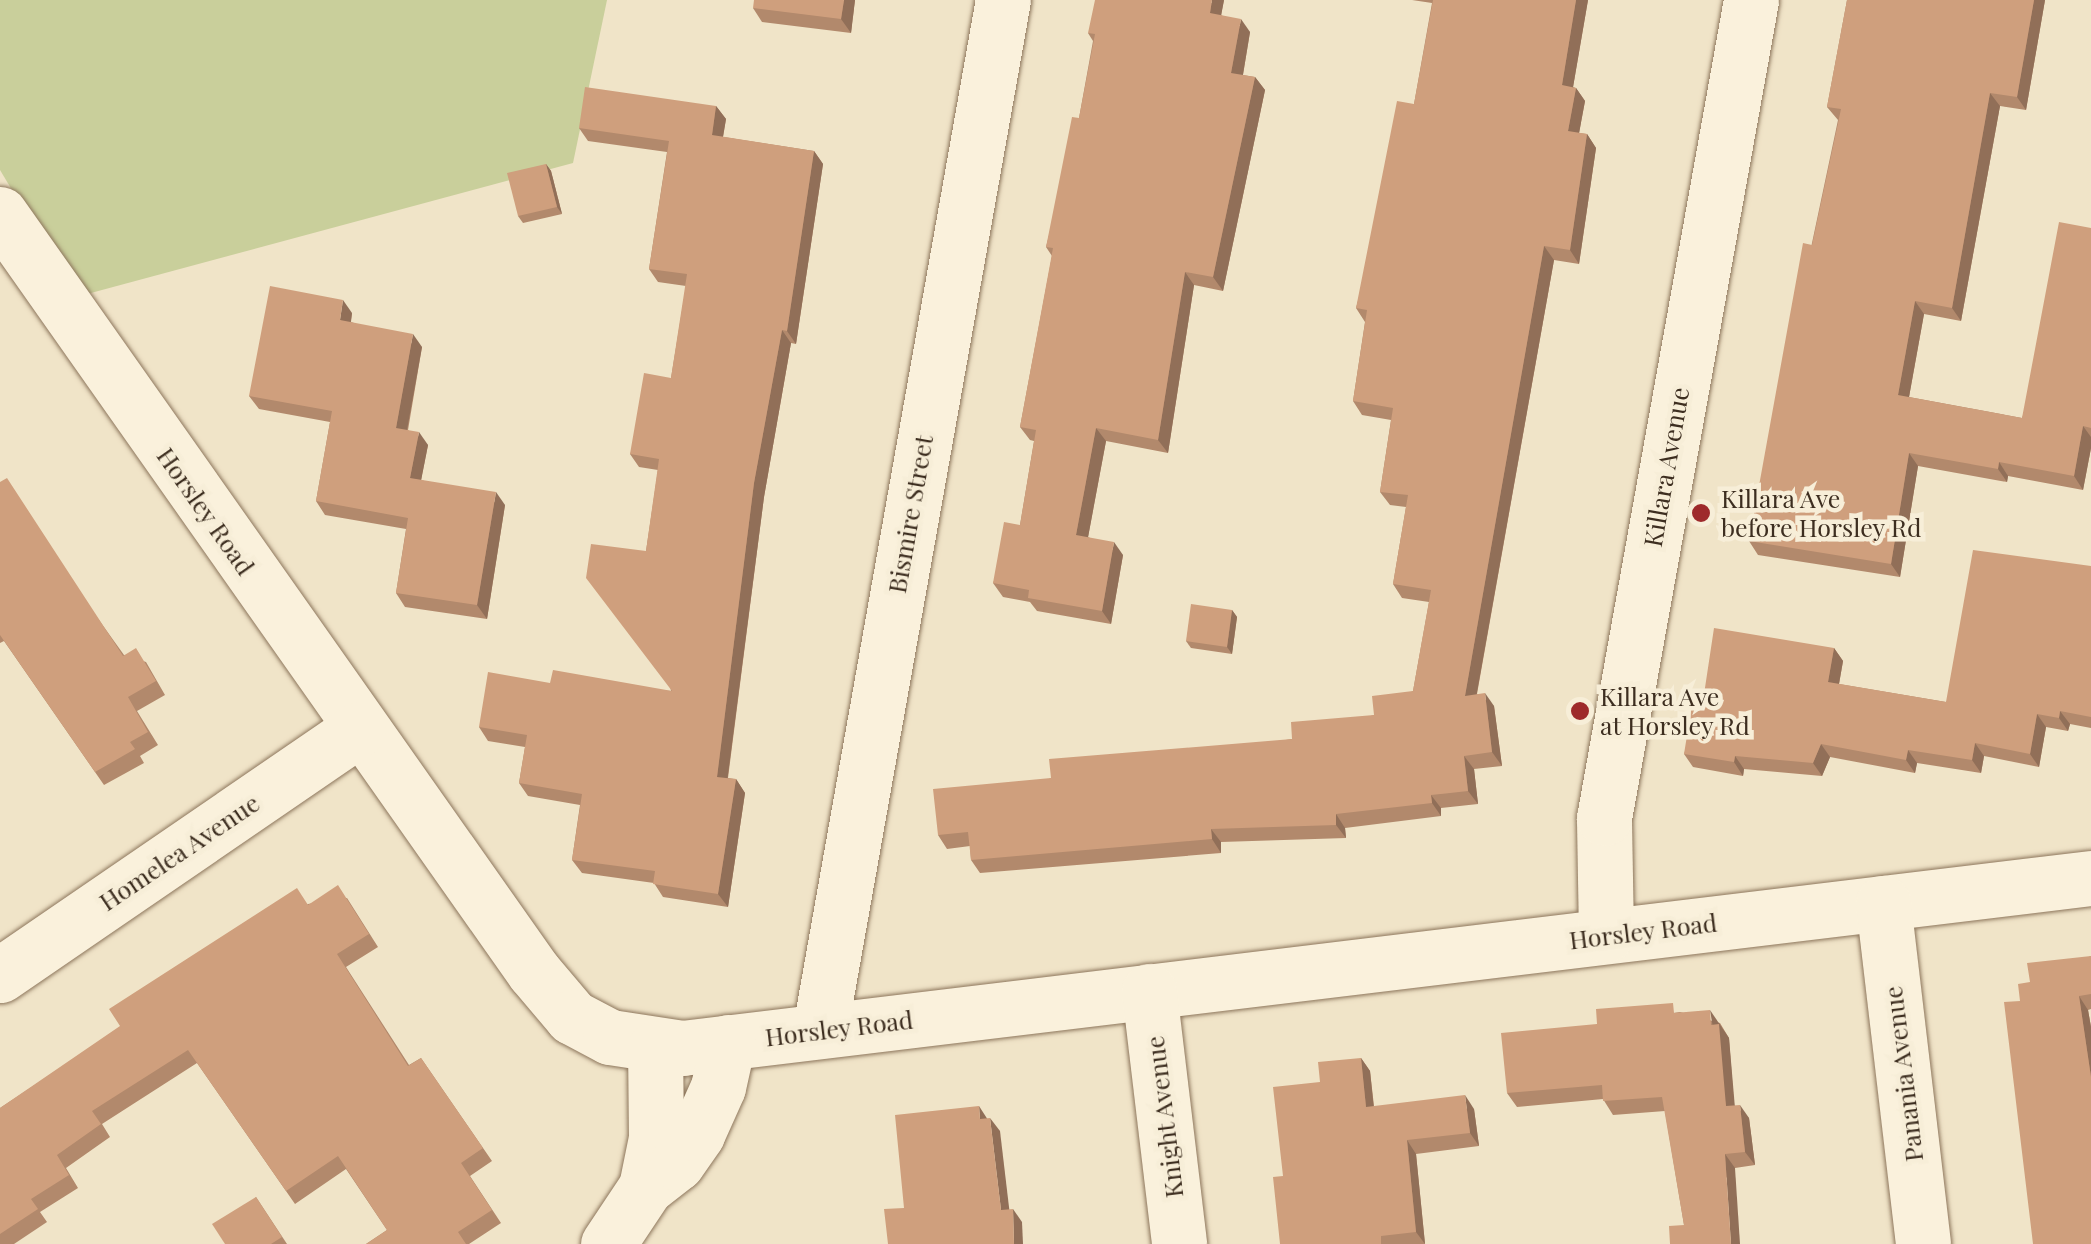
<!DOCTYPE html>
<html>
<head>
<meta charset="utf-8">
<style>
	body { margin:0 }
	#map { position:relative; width:2091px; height:1244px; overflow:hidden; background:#f0e4c8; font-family:"Playfair Display",serif }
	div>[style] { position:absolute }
	.green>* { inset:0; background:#c9cf9b }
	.roads { filter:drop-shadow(0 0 2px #8d765c) drop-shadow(0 0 2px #8d765c) }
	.minor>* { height:55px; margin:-27.5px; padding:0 27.5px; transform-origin:27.5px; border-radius:27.5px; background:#faf1dc }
	.wall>* { inset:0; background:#b2896c }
	.shaded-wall>* { inset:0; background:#916f58 }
	.building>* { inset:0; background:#cf9f7d }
	.dots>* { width:28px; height:28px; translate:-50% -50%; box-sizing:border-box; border:5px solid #f7eed8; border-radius:50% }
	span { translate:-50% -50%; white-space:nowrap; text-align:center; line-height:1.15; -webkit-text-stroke:9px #f7eed8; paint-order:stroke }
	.street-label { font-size:25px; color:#3d2e20 }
	.poi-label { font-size:25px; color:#3d2e20 }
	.left { translate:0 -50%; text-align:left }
</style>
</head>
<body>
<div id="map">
	<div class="green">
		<div style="clip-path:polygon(0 0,607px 0,573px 163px,76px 297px,0 170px)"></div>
	</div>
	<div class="roads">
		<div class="minor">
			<div style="left:0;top:214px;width:927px;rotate:54.84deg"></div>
			<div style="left:534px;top:972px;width:59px;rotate:49.8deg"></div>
			<div style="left:572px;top:1017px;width:43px;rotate:27.8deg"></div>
			<div style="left:610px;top:1037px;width:73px;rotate:8.7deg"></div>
			<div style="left:682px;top:1048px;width:1419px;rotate:-6.88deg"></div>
			<div style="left:1883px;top:903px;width:343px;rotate:83.3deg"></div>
			<div style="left:1606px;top:935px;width:117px;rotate:-91deg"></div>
			<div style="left:1604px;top:818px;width:831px;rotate:-79.81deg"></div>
			<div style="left:0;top:975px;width:434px;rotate:-34.4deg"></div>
			<div style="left:1149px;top:991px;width:255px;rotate:83.2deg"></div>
			<div style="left:820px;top:1029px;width:1045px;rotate:-79.92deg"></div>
			<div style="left:646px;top:1187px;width:50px;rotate:-78.5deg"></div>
			<div style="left:656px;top:1138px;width:90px;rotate:-90.6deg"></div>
			<div style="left:608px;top:1244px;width:69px;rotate:-56.3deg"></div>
			<div style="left:646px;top:1187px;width:39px;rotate:-38deg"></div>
			<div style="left:677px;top:1163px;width:35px;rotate:-55deg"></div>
			<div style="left:697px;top:1134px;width:51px;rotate:-65.9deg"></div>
			<div style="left:718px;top:1087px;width:46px;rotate:-77.5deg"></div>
		</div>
	</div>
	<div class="wall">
		<div style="clip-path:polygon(855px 0,851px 33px,762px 22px,753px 8px)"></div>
		<div style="clip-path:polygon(1224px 0,1221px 15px,1250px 32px,1243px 75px,1255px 77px,1265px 90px,1223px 291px,1194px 285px,1168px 453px,1106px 441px,1088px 537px,1123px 555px,1111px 624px,1037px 611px,1030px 602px,1003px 597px,993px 583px,1020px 525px,1034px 441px,1030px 440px,1020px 427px,1052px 256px,1046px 247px,1079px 118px,1093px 41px,1088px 33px)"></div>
		<div style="clip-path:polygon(1412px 0,1588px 0,1573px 87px,1576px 88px,1585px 101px,1579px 133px,1587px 134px,1596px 148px,1579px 264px,1554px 260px,1477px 694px,1494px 706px,1502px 766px,1474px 769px,1478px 804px,1441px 808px,1441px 816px,1345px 828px,1346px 838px,1221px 842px,1221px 853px,980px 873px,971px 860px,970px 846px,947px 849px,938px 835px,1051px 778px,1292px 739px,1374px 715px,1413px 691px,1429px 602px,1402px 598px,1393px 584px,1406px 507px,1390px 505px,1380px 492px,1391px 420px,1362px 415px,1353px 401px,1365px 322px,1356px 308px,1414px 104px,1432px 3px)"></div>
		<div style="clip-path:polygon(1847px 0,2045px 0,2026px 110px,2000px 106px,1961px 321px,1924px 314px,1909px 397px,2022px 418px,2091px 228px,2091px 448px,2083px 490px,2008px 476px,2007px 482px,1918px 466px,1900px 577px,1758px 555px,1749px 541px,1838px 120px,1827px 107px)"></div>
		<div style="clip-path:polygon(716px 106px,726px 119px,723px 137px,814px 151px,823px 164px,796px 344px,791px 343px,764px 497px,728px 778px,736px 779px,745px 793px,728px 907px,663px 897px,654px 883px,582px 873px,572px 860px,580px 805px,528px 796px,519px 783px,525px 747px,488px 741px,479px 727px,550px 683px,671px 691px,646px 551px,658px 470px,639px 467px,630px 454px,671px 378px,686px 286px,658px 282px,649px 269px,667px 152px,588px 141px,579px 128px)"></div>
		<div style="clip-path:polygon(546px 164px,551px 171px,562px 214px,523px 223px,518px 216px)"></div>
		<div style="clip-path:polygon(352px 313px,351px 322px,422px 347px,408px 430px,428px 445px,421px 480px,505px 505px,487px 619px,405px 607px,396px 593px,406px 529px,325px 515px,316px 501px,330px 422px,259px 409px,249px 396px)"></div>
		<div style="clip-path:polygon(0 482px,124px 655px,146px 662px,165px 695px,137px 711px,158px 745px,140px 756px,144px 763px,104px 785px,4px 641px,0 643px)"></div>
		<div style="clip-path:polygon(2091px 566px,2091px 728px,2070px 724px,2068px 731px,2046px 727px,2039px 767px,1984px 756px,1981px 773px,1917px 763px,1915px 773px,1830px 757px,1822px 776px,1744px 769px,1743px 776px,1693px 767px,1684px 754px,1703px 701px,1834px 648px,1843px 661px,1839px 684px,1946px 702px)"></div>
		<div style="clip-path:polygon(1232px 610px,1237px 617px,1232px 654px,1191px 648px,1186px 641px)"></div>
		<div style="clip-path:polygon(347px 898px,378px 947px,346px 967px,409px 1065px,421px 1058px,492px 1161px,470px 1176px,501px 1223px,469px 1244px,366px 1244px,387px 1230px,346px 1169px,295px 1204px,197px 1063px,102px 1124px,110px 1137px,66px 1168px,78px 1188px,40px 1212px,47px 1222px,14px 1244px,0 1244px,0 1108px,308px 904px)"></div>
		<div style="clip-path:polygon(2091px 956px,2091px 1009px,2088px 1010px,2091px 1027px,2091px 1244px,2030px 982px)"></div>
		<div style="clip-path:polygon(1680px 1012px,1720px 1023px,1729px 1038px,1734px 1105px,1749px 1118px,1755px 1165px,1735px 1168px,1684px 1225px,1665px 1111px,1613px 1115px,1603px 1099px,1517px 1107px,1507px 1093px,1597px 1024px)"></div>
		<div style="clip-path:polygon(1361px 1058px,1370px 1071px,1374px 1106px,1474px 1109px,1479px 1146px,1416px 1154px,1425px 1244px,1280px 1244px,1283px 1176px,1320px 1082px)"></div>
		<div style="clip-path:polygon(256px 1197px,287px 1244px,225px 1244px)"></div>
	</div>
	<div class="shaded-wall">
		<div style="clip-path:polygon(844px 0,855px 0,851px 33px,841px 19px)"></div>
		<div style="clip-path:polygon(1212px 0,1224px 0,1219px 27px,1210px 13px)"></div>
		<div style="clip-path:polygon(1576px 0,1588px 0,1571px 99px,1562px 85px)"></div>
		<div style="clip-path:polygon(2034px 0,2045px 0,2026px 110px,2017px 97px)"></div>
		<div style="clip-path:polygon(1241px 19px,1250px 32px,1241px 86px,1231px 73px)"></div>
		<div style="clip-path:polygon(1255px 77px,1265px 90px,1223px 291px,1213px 277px)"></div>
		<div style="clip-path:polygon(1576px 88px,1585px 101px,1577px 144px,1568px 131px)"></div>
		<div style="clip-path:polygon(1990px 93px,2000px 106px,1961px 321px,1952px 308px)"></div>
		<div style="clip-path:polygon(716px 106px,726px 119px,721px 148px,712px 135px)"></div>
		<div style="clip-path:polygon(1587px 134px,1596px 148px,1579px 264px,1570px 250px)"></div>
		<div style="clip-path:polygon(814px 151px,823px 164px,796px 344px,787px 331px)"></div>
		<div style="clip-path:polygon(546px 164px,551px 171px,562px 214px,557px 207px)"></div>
		<div style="clip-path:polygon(1544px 246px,1554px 260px,1474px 709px,1465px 696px)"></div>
		<div style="clip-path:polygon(1185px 272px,1194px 285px,1168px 453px,1158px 440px)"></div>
		<div style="clip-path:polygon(343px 300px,352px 313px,349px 334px,340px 320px)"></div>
		<div style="clip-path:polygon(1915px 301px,1924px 314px,1907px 408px,1898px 395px)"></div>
		<div style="clip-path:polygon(782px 330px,791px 343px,764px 497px,726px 790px,717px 777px,754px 483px)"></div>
		<div style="clip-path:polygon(413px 334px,422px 347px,405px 441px,396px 428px)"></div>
		<div style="clip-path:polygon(2083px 426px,2091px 437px,2091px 448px,2083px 490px,2074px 476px)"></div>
		<div style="clip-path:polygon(1096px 428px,1106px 441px,1086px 548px,1076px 535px)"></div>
		<div style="clip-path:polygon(419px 432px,428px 445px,419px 491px,410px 478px)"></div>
		<div style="clip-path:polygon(1909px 453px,1918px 466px,1900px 577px,1891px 564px)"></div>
		<div style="clip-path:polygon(1999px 462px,2008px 476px,2007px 482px,1998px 469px)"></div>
		<div style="clip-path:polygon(496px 492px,505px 505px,487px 619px,477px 605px)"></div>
		<div style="clip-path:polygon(1114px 542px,1123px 555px,1111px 624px,1102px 611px)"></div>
		<div style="clip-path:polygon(1232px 610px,1237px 617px,1232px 654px,1227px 647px)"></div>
		<div style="clip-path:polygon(1834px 648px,1843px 661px,1837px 695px,1828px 682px)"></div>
		<div style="clip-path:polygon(1485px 693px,1494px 706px,1502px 766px,1492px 752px)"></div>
		<div style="clip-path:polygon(2060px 711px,2070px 724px,2068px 731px,2059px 718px)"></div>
		<div style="clip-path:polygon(2037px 714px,2046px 727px,2039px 767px,2030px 754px)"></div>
		<div style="clip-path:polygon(1975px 743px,1984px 756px,1981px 773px,1972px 760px)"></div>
		<div style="clip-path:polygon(1821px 744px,1830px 757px,1822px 776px,1813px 763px)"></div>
		<div style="clip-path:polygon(1908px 750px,1917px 763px,1915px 773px,1906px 760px)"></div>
		<div style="clip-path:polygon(1464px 756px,1474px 769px,1478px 804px,1468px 791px)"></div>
		<div style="clip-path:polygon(1735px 756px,1744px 769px,1743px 776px,1734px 762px)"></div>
		<div style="clip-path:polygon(736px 779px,745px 793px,728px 907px,718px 894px)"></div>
		<div style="clip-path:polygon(1431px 795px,1441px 808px,1441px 816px,1432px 803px)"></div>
		<div style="clip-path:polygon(1336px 814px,1345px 828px,1346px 838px,1336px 825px)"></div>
		<div style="clip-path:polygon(1211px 829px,1221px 842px,1221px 853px,1212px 839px)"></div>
		<div style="clip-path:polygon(2079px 996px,2088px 1010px,2091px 1027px,2091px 1077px)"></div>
		<div style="clip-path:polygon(1710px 1010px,1729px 1038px,1736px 1120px,1726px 1106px)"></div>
		<div style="clip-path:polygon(1361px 1058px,1370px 1071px,1375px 1120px,1366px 1107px)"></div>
		<div style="clip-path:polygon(1465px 1095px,1474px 1109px,1479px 1146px,1470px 1133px)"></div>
		<div style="clip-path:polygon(1740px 1105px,1749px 1118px,1755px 1165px,1745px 1152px)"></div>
		<div style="clip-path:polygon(979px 1106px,988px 1120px,980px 1119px)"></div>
		<div style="clip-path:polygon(990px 1118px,1000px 1131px,1011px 1224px,1001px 1210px)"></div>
		<div style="clip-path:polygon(1407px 1140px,1416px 1154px,1425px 1244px,1416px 1232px)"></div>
		<div style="clip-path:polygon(1725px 1154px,1735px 1168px,1740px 1244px,1731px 1244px)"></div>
		<div style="clip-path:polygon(1013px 1209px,1022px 1222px,1023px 1244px,1014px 1244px)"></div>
	</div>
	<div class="building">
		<div style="clip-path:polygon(754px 0,844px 0,841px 19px,753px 8px)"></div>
		<div style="clip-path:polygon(1095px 0,1212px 0,1210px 13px,1241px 19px,1231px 73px,1255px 77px,1213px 277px,1185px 272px,1158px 440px,1096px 428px,1076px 535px,1114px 542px,1102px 611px,1028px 598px,1029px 590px,993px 583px,1004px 522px,1020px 525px,1036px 430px,1020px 427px,1053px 248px,1046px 247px,1072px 117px,1079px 118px,1095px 34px,1088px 33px)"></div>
		<div style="clip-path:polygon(1433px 0,1576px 0,1562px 85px,1576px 88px,1568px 131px,1587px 134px,1570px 250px,1544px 246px,1465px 696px,1485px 693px,1492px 752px,1464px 756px,1468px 791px,1431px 795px,1432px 803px,1336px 814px,1336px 825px,1211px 829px,1212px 839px,971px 860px,968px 832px,938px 835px,933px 789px,1051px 778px,1049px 759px,1292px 739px,1291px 722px,1374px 715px,1372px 696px,1413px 691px,1431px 590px,1393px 584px,1408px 495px,1380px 492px,1393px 408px,1353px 401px,1367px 310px,1356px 308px,1397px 101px,1414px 104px)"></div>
		<div style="clip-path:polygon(1847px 0,2034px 0,2017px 97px,1990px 93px,1952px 308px,1915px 301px,1898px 395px,2022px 418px,2059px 222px,2091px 228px,2091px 428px,2083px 426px,2074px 476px,1999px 462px,1998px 469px,1909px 453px,1891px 564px,1749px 541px,1803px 243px,1812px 245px,1841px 109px,1827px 107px)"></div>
		<div style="clip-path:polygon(585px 87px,716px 106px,712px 135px,814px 151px,787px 331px,782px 330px,754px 483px,717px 777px,736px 779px,718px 894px,653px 884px,655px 871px,572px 860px,582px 794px,519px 783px,527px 735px,479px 727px,488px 672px,550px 683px,553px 670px,672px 691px,586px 578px,591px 544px,646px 551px,659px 459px,630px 454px,644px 373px,671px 378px,687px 274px,649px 269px,669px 141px,579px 128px)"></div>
		<div style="clip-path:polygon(546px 164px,557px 207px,518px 216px,507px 173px)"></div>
		<div style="clip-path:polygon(270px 286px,343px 300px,340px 320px,413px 334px,396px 428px,419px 432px,410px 478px,496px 492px,477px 605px,396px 593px,408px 518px,316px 501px,332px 411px,249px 396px)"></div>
		<div style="clip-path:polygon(7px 478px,123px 656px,136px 648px,156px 681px,128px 697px,148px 732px,130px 742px,135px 749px,95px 772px,0 635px,0 482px)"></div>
		<div style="clip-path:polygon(1973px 550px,2091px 566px,2091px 717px,2060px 711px,2059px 718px,2037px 714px,2030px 754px,1975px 743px,1972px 760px,1908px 750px,1906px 760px,1821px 744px,1813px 763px,1735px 756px,1734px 762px,1684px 754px,1693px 699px,1703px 701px,1714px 628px,1834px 648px,1828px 682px,1946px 702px)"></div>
		<div style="clip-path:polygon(1191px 604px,1232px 610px,1227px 647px,1186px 641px)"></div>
		<div style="clip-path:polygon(338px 885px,369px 934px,337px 954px,408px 1066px,421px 1058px,483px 1148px,461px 1163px,492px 1210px,458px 1232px,466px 1244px,366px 1244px,387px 1230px,338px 1156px,286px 1191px,188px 1050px,92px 1111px,101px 1124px,57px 1155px,69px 1175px,31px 1199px,38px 1209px,0 1234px,0 1108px,120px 1026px,109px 1009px,297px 888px,308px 905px)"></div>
		<div style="clip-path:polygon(2091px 956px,2091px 994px,2079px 996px,2091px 1077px,2091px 1244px,2033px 1244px,2004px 1002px,2020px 1001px,2018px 984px,2030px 982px,2027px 963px)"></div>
		<div style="clip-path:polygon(1673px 1003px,1674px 1013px,1710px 1010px,1711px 1025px,1719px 1024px,1726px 1106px,1740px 1105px,1745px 1152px,1725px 1154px,1731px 1244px,1670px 1244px,1669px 1226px,1684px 1225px,1662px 1097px,1603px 1101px,1602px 1085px,1507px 1093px,1501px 1033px,1597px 1024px,1596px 1009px)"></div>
		<div style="clip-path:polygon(1361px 1058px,1366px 1107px,1465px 1095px,1470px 1133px,1407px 1140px,1416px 1232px,1381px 1236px,1381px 1244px,1280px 1244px,1273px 1177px,1283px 1176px,1273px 1087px,1320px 1082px,1318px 1062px)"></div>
		<div style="clip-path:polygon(979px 1106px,980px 1119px,990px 1118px,1001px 1210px,1013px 1209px,1014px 1244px,888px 1244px,884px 1209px,904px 1208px,895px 1115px)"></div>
		<div style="clip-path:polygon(256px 1197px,282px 1237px,271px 1244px,225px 1244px,212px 1224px)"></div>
	</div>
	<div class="dots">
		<div style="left:1701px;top:513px;background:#9e2a2b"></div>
		<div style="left:1580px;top:711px;background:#9e2a2b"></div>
	</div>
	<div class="street-label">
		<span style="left:1666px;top:467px;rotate:-80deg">Killara Avenue</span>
		<span style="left:206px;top:511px;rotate:55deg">Horsley Road</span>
		<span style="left:910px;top:514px;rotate:-80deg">Bismire Street</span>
		<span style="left:179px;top:852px;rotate:-34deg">Homelea Avenue</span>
		<span style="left:1643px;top:931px;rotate:-7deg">Horsley Road</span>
		<span style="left:839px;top:1028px;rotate:-7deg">Horsley Road</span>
		<span style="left:1903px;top:1074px;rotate:-97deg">Panania Avenue</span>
		<span style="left:1164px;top:1117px;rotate:-97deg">Knight Avenue</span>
	</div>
	<div class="poi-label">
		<span class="left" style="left:1721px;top:513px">Killara Ave<br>before Horsley Rd</span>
		<span class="left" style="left:1600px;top:711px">Killara Ave<br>at Horsley Rd</span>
	</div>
</div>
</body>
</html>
